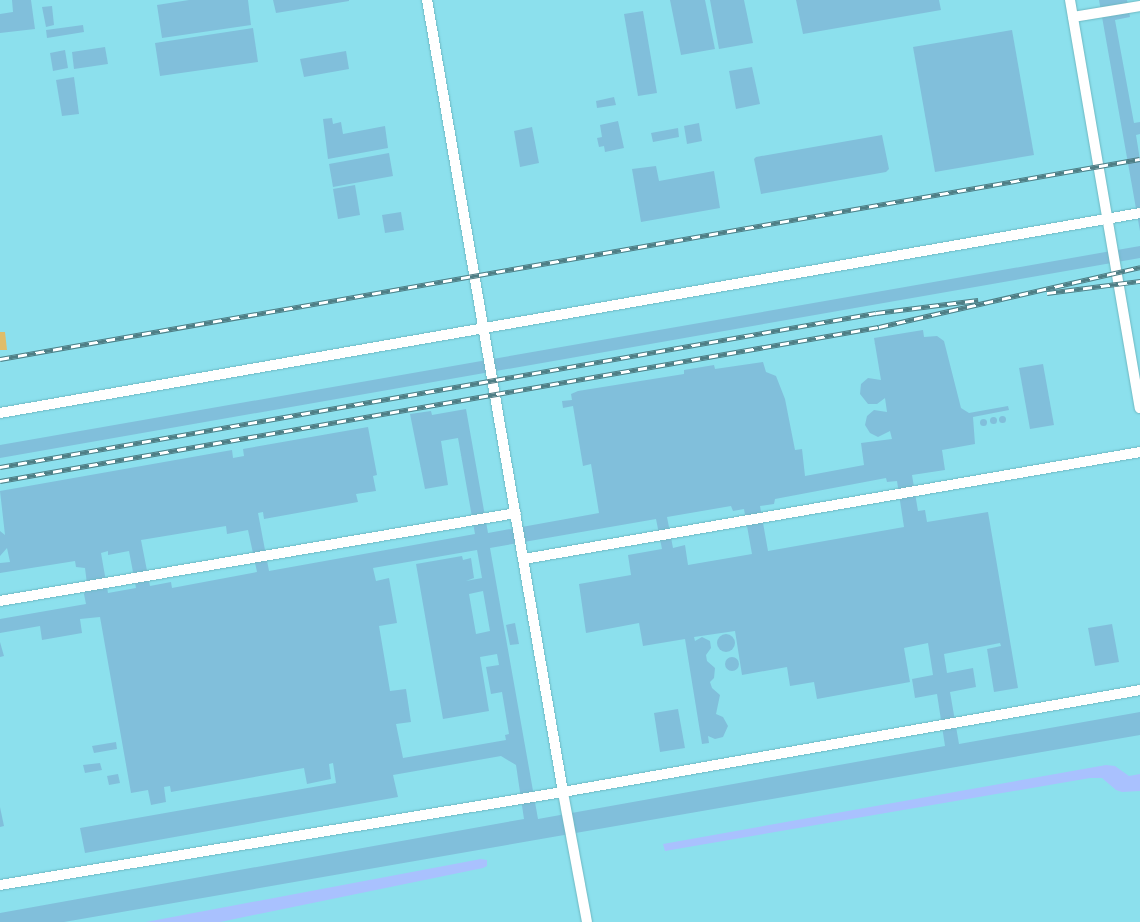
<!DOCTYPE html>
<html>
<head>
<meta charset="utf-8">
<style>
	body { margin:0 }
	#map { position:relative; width:1140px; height:922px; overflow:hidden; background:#a1ecf7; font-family:"Work Sans",sans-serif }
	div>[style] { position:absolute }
	.built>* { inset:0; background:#8ce0ed }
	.green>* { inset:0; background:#dfbd6a }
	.water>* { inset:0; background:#a9c1fe }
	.building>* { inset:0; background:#81bfdb }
	.round { border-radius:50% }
	.roads { filter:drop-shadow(0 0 1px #6eb8c2) drop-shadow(0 0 1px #6eb8c2) }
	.service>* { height:10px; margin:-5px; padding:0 5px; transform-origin:5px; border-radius:5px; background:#fff }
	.rail>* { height:4.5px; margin-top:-2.25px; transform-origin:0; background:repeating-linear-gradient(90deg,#fff 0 9px,#4f7e85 0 18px); box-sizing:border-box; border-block:1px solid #4f7e85 }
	span { translate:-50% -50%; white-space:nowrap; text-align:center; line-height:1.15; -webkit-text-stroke:3.5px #fff; paint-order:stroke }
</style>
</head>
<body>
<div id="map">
	<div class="built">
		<div style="clip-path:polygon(0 0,1140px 0,1140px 922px,0 922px)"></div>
	</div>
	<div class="green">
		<div style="clip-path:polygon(0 332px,5px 332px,7px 350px,0 350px)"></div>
	</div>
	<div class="water">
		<div style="clip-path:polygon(1106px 765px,1115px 766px,1129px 776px,1140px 774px,1140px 791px,1122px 792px,1116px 790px,1102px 778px,1090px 778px,665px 851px,663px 844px)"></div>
		<div style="clip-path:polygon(481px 859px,487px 860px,487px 866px,483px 868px,220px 922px,146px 922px)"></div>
	</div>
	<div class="building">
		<div style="clip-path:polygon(12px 0,31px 0,35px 29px,0 33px,0 14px,13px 12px)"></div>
		<div style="clip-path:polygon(189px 0,248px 0,251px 25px,162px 38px,157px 5px)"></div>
		<div style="clip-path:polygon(273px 0,349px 0,349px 1px,276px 13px)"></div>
		<div style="clip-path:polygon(670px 0,705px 0,715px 49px,681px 55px)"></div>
		<div style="clip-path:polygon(710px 0,744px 0,753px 43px,719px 49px)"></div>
		<div style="clip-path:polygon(796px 0,939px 0,941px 10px,803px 34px)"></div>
		<div style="clip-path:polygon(1099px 0,1127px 0,1130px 17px,1115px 20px,1134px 123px,1140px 122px,1140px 134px,1136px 135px,1140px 160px,1140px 231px)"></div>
		<div style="clip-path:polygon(52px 6px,54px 25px,46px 27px,42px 7px)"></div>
		<div style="clip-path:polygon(643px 11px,657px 93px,638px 96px,624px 14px)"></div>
		<div style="clip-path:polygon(83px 25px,84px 32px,47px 38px,46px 30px)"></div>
		<div style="clip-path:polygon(253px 28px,258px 62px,160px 76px,155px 43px)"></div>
		<div style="clip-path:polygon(1012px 30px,1034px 155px,935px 172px,913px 47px)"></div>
		<div style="clip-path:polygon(105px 47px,108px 64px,74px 69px,72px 52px)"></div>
		<div style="clip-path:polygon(65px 50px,68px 68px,53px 71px,50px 53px)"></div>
		<div style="clip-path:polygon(346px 51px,349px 69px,304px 77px,300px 59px)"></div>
		<div style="clip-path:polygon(752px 67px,760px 104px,736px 109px,729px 71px)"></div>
		<div style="clip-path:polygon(74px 77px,79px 114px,62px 116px,56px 80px)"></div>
		<div style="clip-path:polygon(614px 97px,616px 105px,597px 108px,596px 101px)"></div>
		<div style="clip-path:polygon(332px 118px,333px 124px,341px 122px,343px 134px,385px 126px,388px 148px,328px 159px,323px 119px)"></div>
		<div style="clip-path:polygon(618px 121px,624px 148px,605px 152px,604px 146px,599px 147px,597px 138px,602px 137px,600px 125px)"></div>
		<div style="clip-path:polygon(699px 123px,702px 141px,687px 144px,684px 126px)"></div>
		<div style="clip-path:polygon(532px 127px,539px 163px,520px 167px,514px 131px)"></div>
		<div style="clip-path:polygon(678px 128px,679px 137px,653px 142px,651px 133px)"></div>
		<div style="clip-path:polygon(882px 135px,889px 169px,886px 172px,761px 194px,754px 159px,756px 157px)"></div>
		<div style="clip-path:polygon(389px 153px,393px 176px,333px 187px,329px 164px)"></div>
		<div style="clip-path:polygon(656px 166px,659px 181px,714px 171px,720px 208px,641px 222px,632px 169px)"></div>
		<div style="clip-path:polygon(355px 185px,360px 215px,338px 219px,333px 189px)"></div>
		<div style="clip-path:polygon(401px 212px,404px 230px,385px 233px,382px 215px)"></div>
		<div style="clip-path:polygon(1140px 246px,1140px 258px,0 458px,0 445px)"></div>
		<div style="clip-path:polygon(evenodd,923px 330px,924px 337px,937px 336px,944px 341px,961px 408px,969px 413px,1008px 406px,1009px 410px,973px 417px,975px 444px,942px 450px,945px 470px,912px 475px,918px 511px,925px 510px,927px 522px,988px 512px,1018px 688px,994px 692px,987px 649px,1001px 646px,1000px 643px,944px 654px,947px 673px,973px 668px,976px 687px,950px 692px,959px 744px,1140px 712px,1140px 735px,64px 922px,0 922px,0 913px,524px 819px,516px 765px,501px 756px,393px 775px,398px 797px,85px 853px,80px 828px,336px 783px,333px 763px,329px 764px,331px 779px,307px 784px,304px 768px,171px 792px,170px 786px,164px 787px,166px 802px,151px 805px,148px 790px,131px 793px,100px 617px,80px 619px,82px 633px,42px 640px,40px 626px,0 633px,0 619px,86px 604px,84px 594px,87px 584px,85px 568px,76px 567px,75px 561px,0 573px,0 563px,10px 562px,7px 548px,0 556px,0 531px,5px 535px,0 491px,232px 450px,233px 458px,244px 456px,243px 449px,368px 427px,377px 475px,373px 476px,376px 491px,356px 494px,358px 502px,264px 519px,263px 512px,258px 513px,269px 571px,475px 534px,458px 438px,441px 441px,448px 485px,425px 489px,410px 414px,431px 411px,432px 415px,466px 409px,488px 533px,599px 513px,591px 464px,583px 466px,573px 406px,563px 408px,562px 401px,572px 400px,571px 394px,578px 391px,684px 374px,684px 370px,714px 365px,715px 369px,763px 362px,766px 372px,776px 376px,785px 399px,795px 450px,802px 449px,805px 476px,864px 465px,861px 443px,892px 439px,890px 431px,878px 437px,870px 433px,865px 425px,867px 416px,874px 410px,887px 412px,885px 398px,877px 404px,868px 404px,860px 394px,861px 384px,868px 378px,881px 380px,874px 338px,923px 330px,886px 478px,887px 482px,897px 481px,904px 527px,768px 551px,760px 506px,774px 504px,775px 499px,886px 478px,923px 330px,731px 506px,733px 511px,744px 509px,752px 554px,688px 565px,685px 545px,673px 548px,667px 517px,731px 506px,923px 330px,656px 519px,662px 549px,628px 555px,631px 575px,579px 584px,586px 633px,639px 623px,643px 646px,685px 639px,702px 744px,709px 743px,708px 736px,715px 739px,723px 737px,728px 726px,723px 717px,716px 714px,720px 695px,712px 688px,710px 682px,714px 678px,715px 668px,707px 661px,706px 655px,711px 648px,710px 641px,702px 637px,695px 641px,694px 637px,735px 631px,742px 675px,787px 667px,790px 686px,814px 682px,817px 699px,910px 682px,904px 648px,928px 643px,933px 675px,912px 679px,915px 698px,937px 694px,945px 746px,538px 819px,490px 548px,656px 519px,923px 330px,226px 526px,227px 534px,248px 530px,257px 572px,172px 588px,171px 582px,150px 586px,141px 540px,226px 526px,923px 330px,477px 550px,482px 578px,466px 581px,474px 578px,471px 558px,463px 560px,462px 556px,416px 564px,443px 719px,489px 711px,480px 657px,497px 654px,499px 665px,486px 667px,491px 694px,502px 692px,509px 734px,505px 735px,506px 740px,403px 758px,396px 724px,411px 722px,406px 689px,390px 691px,379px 626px,397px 623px,389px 578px,376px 581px,373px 568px,477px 550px,923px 330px,108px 551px,108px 555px,129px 551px,136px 588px,108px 593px,101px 553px,108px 551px,923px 330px,483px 591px,490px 631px,476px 634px,469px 594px,483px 591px)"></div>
		<div style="clip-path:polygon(1043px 364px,1054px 425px,1030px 429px,1019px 368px)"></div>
		<div class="round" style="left:998.5px;top:415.5px;width:7px;height:7px"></div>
		<div class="round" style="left:989.5px;top:416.5px;width:7px;height:7px"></div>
		<div class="round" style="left:979.5px;top:418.5px;width:7px;height:7px"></div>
		<div style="clip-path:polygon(515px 623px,519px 644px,510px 645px,506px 625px)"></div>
		<div style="clip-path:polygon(1112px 624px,1119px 662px,1095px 666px,1088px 628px)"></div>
		<div class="round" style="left:717px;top:634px;width:18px;height:18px"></div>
		<div style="clip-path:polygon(0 642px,4px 656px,0 657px)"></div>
		<div class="round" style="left:725px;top:657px;width:14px;height:14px"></div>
		<div style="clip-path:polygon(678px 709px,685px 748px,660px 752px,654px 713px)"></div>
		<div style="clip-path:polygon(116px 742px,117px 749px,94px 753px,92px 746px)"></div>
		<div style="clip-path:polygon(100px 763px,102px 770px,85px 773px,83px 765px)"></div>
		<div style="clip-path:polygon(118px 774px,120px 783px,109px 785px,107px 776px)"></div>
		<div style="clip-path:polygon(0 807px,4px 826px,0 827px)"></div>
	</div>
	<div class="roads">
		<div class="service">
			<div style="left:1070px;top:0;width:414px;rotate:80.3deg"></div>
			<div style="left:1073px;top:17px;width:68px;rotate:-9.3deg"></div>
			<div style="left:0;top:413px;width:1157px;rotate:-9.95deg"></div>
			<div style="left:524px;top:559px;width:625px;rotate:-9.85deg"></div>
			<div style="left:0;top:601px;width:523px;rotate:-9.68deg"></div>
			<div style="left:0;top:885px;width:571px;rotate:-9.38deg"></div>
			<div style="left:563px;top:792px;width:804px;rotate:-99.74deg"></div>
			<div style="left:587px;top:922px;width:132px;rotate:-100.5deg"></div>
			<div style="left:563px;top:792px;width:586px;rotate:-10.02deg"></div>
		</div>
	</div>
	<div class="rail">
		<div style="left:1047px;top:293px;width:94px;rotate:-7.4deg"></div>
		<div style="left:0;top:359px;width:1157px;rotate:-9.95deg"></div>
		<div style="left:0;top:467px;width:889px;rotate:-9.97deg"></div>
		<div style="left:876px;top:313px;width:103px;rotate:-7.3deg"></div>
		<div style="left:0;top:481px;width:892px;rotate:-9.94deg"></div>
		<div style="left:879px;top:327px;width:268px;rotate:-12.9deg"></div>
	</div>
</div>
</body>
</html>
